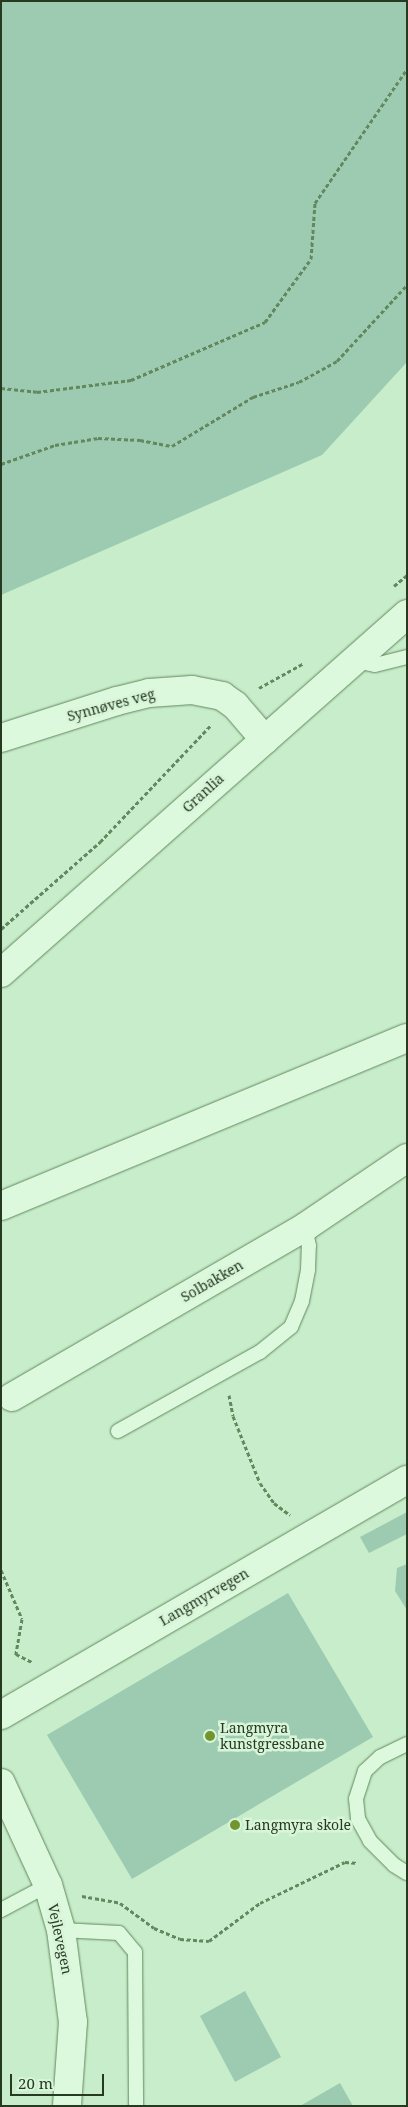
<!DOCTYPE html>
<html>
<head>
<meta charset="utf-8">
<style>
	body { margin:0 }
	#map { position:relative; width:408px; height:2107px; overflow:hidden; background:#c8edca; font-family:"Noto Serif",serif }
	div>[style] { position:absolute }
	.green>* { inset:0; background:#9ccbb2 }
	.path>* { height:3px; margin-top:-1.5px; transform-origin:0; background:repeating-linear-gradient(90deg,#63885e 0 4px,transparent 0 6.5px) }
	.roads { filter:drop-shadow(0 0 1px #63885e) drop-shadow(0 0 1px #63885e) }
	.lane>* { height:14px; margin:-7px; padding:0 7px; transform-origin:7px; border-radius:7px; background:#dcf8dd }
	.street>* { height:28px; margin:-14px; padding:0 14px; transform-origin:14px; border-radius:14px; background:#dcf8dd }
	.secondary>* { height:28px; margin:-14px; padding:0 14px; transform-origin:14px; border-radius:14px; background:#dcf8dd }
	.dots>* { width:14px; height:14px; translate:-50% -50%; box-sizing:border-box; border:2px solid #d8f5d9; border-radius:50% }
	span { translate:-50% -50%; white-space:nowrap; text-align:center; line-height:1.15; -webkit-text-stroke:5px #d8f5d9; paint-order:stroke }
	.street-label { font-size:14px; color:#253a21 }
	.poi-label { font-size:14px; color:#253a21 }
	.left { translate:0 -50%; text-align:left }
	.frame { position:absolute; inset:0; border:2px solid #253a21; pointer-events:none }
	.scale { position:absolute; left:10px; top:2074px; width:94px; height:22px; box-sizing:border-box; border:2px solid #253a21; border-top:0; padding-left:6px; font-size:15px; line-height:18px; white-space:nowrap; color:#253a21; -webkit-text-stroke:4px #d8f5d9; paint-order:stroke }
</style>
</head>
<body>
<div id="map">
	<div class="green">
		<div style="clip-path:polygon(1px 1px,407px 1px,407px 362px,322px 455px,1px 595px)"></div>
		<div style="clip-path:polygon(407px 1512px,407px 1534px,369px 1553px,360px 1537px)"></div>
		<div style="clip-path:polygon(407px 1564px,407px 1610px,395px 1591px,397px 1568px)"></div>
		<div style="clip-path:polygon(288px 1593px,373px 1737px,132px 1879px,47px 1735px)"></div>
		<div style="clip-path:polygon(245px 1991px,281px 2057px,235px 2082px,200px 2016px)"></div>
		<div style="clip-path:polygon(340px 2083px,353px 2106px,300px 2106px)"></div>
	</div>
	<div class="path">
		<div style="left:1px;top:388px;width:36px;rotate:6deg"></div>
		<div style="left:37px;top:392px;width:95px;rotate:-7.3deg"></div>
		<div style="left:131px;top:380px;width:146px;rotate:-23.4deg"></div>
		<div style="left:265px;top:322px;width:78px;rotate:-53.9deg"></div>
		<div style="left:311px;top:259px;width:56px;rotate:-85.9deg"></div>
		<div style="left:315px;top:203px;width:163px;rotate:-55.5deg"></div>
		<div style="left:1px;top:464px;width:57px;rotate:-19.4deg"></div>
		<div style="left:55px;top:445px;width:44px;rotate:-9.2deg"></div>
		<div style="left:98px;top:438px;width:42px;rotate:2.7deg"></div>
		<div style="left:140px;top:440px;width:33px;rotate:11deg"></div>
		<div style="left:172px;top:446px;width:95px;rotate:-31.2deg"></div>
		<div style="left:253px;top:397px;width:48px;rotate:-18.1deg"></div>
		<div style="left:299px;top:382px;width:43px;rotate:-28.9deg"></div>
		<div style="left:337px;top:361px;width:103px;rotate:-47.4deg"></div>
		<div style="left:394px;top:586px;width:17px;rotate:-40deg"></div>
		<div style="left:259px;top:688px;width:51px;rotate:-29.1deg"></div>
		<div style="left:1px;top:929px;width:132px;rotate:-41.3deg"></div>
		<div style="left:100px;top:842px;width:161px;rotate:-46.5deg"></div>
		<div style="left:229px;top:1395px;width:21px;rotate:79deg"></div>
		<div style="left:233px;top:1416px;width:72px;rotate:68.1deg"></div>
		<div style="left:260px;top:1483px;width:24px;rotate:55deg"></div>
		<div style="left:274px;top:1503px;width:20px;rotate:37deg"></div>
		<div style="left:1px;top:1570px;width:53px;rotate:66.8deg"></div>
		<div style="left:22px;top:1619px;width:36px;rotate:100deg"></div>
		<div style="left:16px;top:1654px;width:18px;rotate:27deg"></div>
		<div style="left:82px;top:1896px;width:39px;rotate:10deg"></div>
		<div style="left:120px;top:1903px;width:42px;rotate:36.3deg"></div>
		<div style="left:154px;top:1928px;width:28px;rotate:23deg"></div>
		<div style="left:180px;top:1939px;width:29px;rotate:4deg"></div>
		<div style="left:209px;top:1941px;width:64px;rotate:-36.7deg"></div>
		<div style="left:260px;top:1903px;width:94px;rotate:-25.8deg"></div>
		<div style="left:345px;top:1862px;width:13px;rotate:4deg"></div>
	</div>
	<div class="roads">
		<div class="lane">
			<div style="left:355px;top:661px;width:20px;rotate:11deg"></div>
			<div style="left:375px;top:665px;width:33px;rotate:-14deg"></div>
			<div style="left:118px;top:1431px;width:162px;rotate:-29.1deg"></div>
			<div style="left:260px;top:1352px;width:40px;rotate:-39deg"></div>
			<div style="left:291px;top:1327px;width:28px;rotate:-67deg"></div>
			<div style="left:302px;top:1301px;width:32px;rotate:-79deg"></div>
			<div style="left:308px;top:1270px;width:24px;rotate:-88deg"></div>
			<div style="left:309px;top:1246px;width:19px;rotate:-102deg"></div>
			<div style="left:407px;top:1744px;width:30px;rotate:154deg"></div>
			<div style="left:380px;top:1757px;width:21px;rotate:137deg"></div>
			<div style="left:365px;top:1771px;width:29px;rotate:108deg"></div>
			<div style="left:356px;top:1799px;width:20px;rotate:84deg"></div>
			<div style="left:358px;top:1819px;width:25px;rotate:61deg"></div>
			<div style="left:370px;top:1841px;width:34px;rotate:45deg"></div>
			<div style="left:394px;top:1865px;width:15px;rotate:32deg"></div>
			<div style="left:1px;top:1910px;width:53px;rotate:-28deg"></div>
			<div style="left:61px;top:1930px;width:58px;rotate:3deg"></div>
			<div style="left:119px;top:1933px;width:25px;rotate:50deg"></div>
			<div style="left:135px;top:1952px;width:154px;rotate:89.6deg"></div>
		</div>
		<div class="street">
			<div style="left:1px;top:738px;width:122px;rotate:-17.7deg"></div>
			<div style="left:117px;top:701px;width:33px;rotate:-14deg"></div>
			<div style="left:149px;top:693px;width:43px;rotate:-4deg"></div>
			<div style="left:192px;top:690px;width:31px;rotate:11deg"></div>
			<div style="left:222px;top:696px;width:16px;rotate:35deg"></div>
			<div style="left:235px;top:705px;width:46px;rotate:49.4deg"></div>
			<div style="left:12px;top:1397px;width:339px;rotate:-30.1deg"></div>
			<div style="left:305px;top:1227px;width:123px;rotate:-34.1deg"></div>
			<div style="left:1px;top:1783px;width:112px;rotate:65.3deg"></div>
			<div style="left:48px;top:1885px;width:47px;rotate:73.9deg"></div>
			<div style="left:61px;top:1930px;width:93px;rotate:82.6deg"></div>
			<div style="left:73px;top:2022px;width:84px;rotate:94.1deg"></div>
		</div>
		<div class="secondary">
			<div style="left:1px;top:973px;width:542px;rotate:-41.48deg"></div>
			<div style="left:1px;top:1206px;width:439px;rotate:-22.5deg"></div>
			<div style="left:1px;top:1715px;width:469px;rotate:-30.1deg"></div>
		</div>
	</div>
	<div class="dots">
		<div style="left:210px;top:1736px;background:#739530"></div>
		<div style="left:235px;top:1825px;background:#739530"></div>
	</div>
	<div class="street-label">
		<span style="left:111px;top:705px;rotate:-15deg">Synnøves veg</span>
		<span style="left:203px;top:793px;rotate:-42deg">Granlia</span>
		<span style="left:212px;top:1281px;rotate:-30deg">Solbakken</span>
		<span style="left:204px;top:1597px;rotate:-30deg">Langmyrvegen</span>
		<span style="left:60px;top:1939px;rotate:78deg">Vejlevegen</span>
	</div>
	<div class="poi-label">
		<span class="left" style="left:220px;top:1736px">Langmyra<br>kunstgressbane</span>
		<span class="left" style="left:245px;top:1825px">Langmyra skole</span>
	</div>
	<div class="frame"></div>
	<div class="scale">20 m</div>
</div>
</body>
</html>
